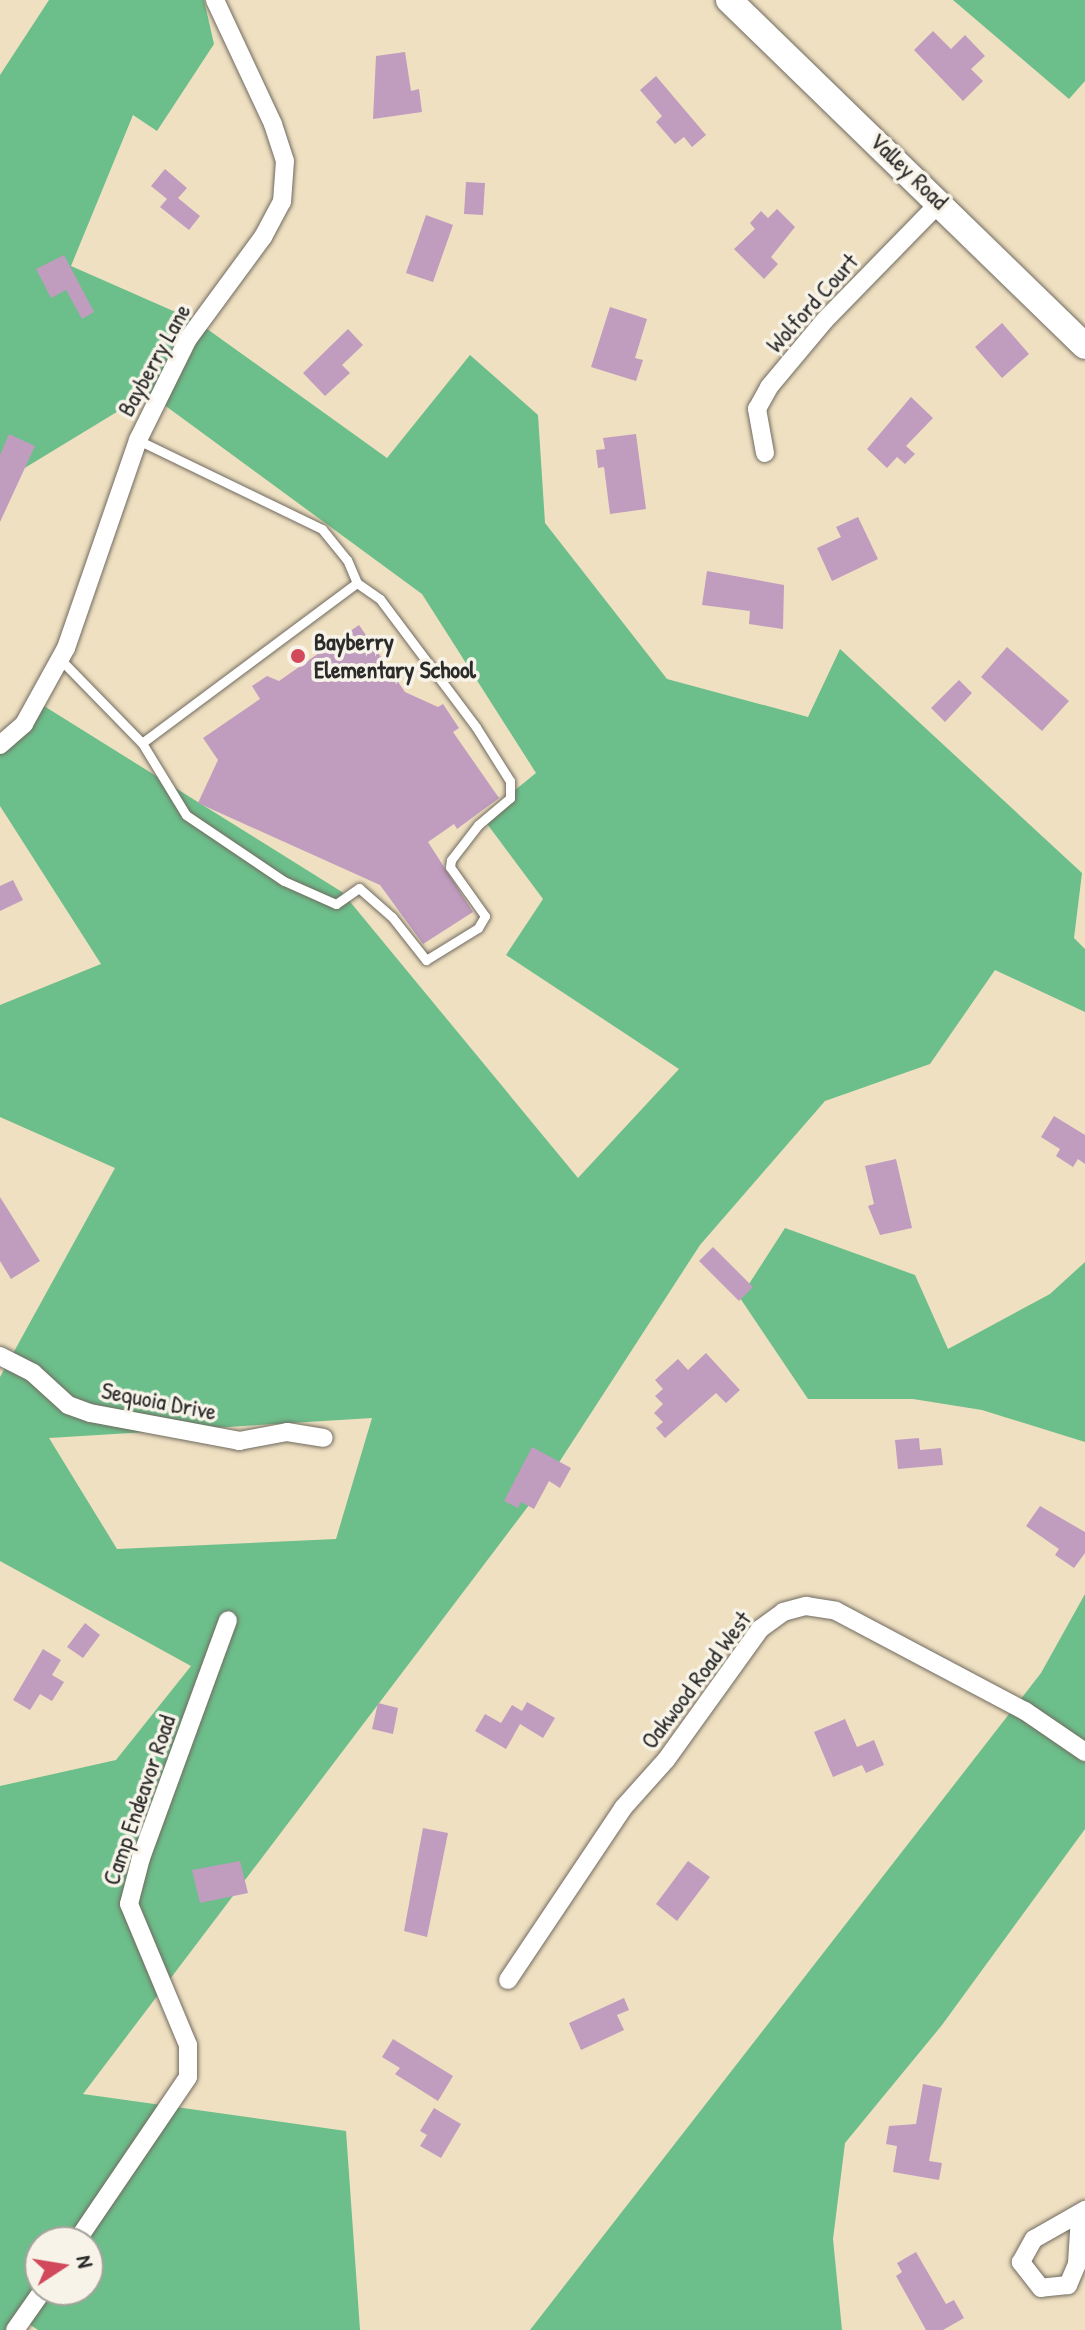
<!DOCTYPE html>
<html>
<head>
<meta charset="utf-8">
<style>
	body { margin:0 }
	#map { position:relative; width:1085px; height:2330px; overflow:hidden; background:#efe0c1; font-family:"Patrick Hand",sans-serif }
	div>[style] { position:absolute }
	.forest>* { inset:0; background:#6cbe8a }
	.building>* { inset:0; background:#c09cbf }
	.roads { filter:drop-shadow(0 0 2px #706a60) drop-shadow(0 0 2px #706a60) }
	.lane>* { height:9px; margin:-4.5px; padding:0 4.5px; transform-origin:4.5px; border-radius:4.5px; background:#fff }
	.street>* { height:18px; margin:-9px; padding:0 9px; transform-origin:9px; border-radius:9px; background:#fff }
	.secondary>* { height:26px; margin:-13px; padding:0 13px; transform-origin:13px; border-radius:13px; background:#fff }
	.dots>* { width:22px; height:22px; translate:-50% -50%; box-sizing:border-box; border:4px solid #f7f3e8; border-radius:50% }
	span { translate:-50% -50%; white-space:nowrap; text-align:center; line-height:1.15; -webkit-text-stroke:7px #f7f3e8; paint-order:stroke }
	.street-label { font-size:24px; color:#2b2b2b }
	.poi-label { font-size:24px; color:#2b2b2b; font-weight:700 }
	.left { translate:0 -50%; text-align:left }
	.north { position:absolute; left:24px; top:2226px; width:80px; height:80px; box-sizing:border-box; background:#f7f3e8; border:2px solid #a5a39c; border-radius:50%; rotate:78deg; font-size:22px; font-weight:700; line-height:32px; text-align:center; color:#2b2b2b }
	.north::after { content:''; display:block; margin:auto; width:28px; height:36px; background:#d1495b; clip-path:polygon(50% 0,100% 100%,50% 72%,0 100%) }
</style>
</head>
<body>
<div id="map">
	<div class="forest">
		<div style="clip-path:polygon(evenodd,49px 0,204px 0,214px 44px,157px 131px,133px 115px,71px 266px,196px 321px,387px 458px,470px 355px,538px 415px,545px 523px,667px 679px,808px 717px,840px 649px,1082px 873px,1074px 938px,1085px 949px,1085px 1012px,995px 970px,930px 1064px,825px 1101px,700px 1245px,545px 1484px,83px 2094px,346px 2131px,360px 2330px,38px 2330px,26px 2322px,19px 2330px,0 2330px,0 1786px,116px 1760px,191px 1666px,0 1561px,0 1377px,115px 1168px,0 1117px,0 1005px,101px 964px,0 806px,0 736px,36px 701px,342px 892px,578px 1178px,679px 1069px,506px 955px,543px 899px,482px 817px,536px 773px,422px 594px,148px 393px,0 483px,0 75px,49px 0,372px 1418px,336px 1539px,117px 1549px,49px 1438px,372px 1418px,49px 0,40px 2242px,88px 2242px,88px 2290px,40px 2290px,40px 2242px)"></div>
		<div style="clip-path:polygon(953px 0,1085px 0,1085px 81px,1069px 99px)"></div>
		<div style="clip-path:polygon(785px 1228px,915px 1275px,948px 1349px,1050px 1294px,1085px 1262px,1085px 1442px,982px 1410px,913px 1399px,808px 1399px,740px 1298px)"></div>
		<div style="clip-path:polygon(1085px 1594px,1085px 1829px,942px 2025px,845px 2143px,833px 2239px,842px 2330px,530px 2330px,1041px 1673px)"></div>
	</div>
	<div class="building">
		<div style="clip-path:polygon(933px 31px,951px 49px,965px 35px,985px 56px,971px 69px,983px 81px,963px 101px,914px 50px)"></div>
		<div style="clip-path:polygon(405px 52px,411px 91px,419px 89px,422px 112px,373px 119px,376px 56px)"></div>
		<div style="clip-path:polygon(656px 76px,706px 135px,692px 147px,684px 137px,675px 144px,656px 122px,662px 116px,640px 90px)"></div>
		<div style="clip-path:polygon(165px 169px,187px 188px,178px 198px,200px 216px,189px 230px,160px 207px,167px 199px,151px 186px)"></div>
		<div style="clip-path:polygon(466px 182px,485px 183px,483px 215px,464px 214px)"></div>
		<div style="clip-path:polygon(777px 209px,795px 227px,771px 257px,778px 264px,764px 279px,734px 249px,755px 229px,750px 223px,761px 211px,768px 218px)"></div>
		<div style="clip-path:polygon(426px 215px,453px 225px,433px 282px,406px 273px)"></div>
		<div style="clip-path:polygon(64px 255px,94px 312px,82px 319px,66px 290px,51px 298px,36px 269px)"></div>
		<div style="clip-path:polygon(610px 307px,647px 319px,635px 358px,643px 360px,636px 381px,591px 367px)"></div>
		<div style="clip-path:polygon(1002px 323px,1029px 354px,1002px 378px,975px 347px)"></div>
		<div style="clip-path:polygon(348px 329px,363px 345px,342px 365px,350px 373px,325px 396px,303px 373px)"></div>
		<div style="clip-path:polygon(911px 397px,933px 418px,906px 446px,915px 454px,905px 464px,897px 457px,887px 468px,867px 449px)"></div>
		<div style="clip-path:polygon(9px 434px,35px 446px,0 522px,0 455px)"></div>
		<div style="clip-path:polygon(636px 434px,646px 509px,610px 514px,604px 467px,598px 468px,596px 450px,605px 449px,603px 438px)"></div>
		<div style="clip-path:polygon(858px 517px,878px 559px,832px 581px,817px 548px,841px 537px,836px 527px)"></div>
		<div style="clip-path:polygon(707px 571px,784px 585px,783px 629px,749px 624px,750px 611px,702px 605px)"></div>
		<div style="clip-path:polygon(359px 625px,405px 692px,438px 707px,443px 704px,459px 728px,453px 732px,499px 798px,457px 829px,454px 824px,428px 842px,473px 912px,423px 944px,380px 885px,198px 803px,218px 760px,203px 738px,260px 699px,252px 686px,267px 676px,279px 681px)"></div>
		<div style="clip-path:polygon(1007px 647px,1069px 701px,1042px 731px,981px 677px)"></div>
		<div style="clip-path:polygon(959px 680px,972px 693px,945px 722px,931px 708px)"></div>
		<div style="clip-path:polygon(13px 880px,23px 900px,0 911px,0 886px)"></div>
		<div style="clip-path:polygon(1054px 1116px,1085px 1135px,1085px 1164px,1078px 1159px,1073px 1167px,1056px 1156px,1060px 1149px,1041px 1137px)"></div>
		<div style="clip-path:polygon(896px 1159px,912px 1228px,880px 1235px,868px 1206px,874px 1204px,865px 1166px)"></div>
		<div style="clip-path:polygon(0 1197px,40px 1261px,11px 1279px,0 1261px)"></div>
		<div style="clip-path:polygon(713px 1247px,753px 1287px,739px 1301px,699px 1261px)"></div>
		<div style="clip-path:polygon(706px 1353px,740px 1390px,726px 1403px,716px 1393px,665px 1438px,656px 1428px,663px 1422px,654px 1413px,663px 1404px,655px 1396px,663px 1389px,655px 1380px,678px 1359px,688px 1370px)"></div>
		<div style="clip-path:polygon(919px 1438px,920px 1450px,941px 1448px,943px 1465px,898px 1469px,895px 1440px)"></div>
		<div style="clip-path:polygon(532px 1447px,571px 1468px,560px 1488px,549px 1481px,534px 1509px,521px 1502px,518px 1508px,504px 1501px)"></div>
		<div style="clip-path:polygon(1040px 1506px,1085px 1532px,1085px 1553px,1074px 1568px,1055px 1555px,1059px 1549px,1026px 1526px)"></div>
		<div style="clip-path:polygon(85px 1623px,100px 1635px,83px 1658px,67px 1647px)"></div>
		<div style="clip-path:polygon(43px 1649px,61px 1660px,52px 1675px,64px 1682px,52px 1701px,40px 1694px,30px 1710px,13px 1700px)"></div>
		<div style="clip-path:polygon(527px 1702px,555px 1718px,543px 1738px,520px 1724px,506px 1749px,475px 1731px,485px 1714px,501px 1723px,512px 1705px,522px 1711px)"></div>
		<div style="clip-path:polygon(378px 1703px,398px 1708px,393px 1734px,372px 1729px)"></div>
		<div style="clip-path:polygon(845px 1719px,857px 1747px,874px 1740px,884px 1765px,866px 1773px,862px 1765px,833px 1777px,814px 1732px)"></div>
		<div style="clip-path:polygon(423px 1828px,448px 1833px,427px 1937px,404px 1931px)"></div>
		<div style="clip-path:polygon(240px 1861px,248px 1893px,200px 1903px,192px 1870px)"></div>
		<div style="clip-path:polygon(688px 1861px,710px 1877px,677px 1921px,656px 1904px)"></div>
		<div style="clip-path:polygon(624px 1998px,629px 2010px,617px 2015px,624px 2030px,581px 2050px,569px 2023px)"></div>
		<div style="clip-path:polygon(393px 2039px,453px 2076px,438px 2101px,395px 2074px,400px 2068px,382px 2057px)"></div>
		<div style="clip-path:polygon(923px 2084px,942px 2088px,929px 2161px,942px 2163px,939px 2180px,893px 2172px,897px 2146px,886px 2144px,889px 2126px,916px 2124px)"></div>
		<div style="clip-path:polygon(434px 2108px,461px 2124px,441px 2158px,420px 2146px,427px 2135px,420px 2131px)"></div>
		<div style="clip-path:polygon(916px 2252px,946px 2304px,954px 2300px,964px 2318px,943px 2330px,926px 2330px,896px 2276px,902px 2272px,897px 2263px)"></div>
	</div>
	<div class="roads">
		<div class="lane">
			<div style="left:60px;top:659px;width:117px;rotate:45.7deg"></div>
			<div style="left:142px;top:743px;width:84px;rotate:58.6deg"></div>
			<div style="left:186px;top:815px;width:118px;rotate:34deg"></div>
			<div style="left:284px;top:881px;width:57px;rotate:23.9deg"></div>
			<div style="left:336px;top:904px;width:28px;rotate:-35deg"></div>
			<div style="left:359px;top:888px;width:44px;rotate:41.3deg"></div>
			<div style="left:392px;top:917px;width:55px;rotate:51.7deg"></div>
			<div style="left:426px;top:960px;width:61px;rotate:-31.6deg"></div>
			<div style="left:478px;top:928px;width:14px;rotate:-60deg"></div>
			<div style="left:485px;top:916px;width:60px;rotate:-125.5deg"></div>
			<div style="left:450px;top:867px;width:7px;rotate:-82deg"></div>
			<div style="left:451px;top:860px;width:44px;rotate:-52.4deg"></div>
			<div style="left:478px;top:825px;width:42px;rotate:-40.2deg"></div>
			<div style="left:510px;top:798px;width:17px;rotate:-90deg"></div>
			<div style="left:510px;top:781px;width:64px;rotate:-122.2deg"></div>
			<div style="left:476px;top:727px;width:160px;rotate:-126.9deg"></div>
			<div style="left:380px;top:599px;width:28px;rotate:-145deg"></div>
			<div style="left:357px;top:583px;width:25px;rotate:-113deg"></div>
			<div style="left:347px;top:560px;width:40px;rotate:-129deg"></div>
			<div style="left:322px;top:529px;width:204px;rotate:-154.2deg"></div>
			<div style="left:142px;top:743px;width:268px;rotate:-36.7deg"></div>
		</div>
		<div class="street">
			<div style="left:765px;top:453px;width:45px;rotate:-100.3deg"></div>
			<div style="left:757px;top:409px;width:25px;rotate:-61deg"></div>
			<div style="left:769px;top:387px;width:87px;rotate:-50.1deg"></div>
			<div style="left:825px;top:320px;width:166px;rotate:-45.7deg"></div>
			<div style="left:0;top:745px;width:32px;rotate:-41deg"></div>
			<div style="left:24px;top:724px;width:87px;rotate:-61.1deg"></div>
			<div style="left:66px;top:648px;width:220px;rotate:-70.9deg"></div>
			<div style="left:138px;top:440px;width:113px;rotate:-63.7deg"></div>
			<div style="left:188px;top:339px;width:127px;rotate:-53.7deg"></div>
			<div style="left:263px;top:237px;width:40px;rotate:-62deg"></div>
			<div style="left:282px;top:202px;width:41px;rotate:-85.8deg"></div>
			<div style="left:285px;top:161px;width:39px;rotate:-108deg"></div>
			<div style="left:273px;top:124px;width:137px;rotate:-115.1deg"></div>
			<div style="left:0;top:1356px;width:37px;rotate:27deg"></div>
			<div style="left:33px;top:1373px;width:47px;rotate:42.4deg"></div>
			<div style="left:68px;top:1405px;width:23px;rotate:20deg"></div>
			<div style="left:90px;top:1413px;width:152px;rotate:10.6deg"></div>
			<div style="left:239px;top:1441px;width:49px;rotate:-10.6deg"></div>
			<div style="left:287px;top:1432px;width:37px;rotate:9deg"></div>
			<div style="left:508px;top:1980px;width:207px;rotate:-56.2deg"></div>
			<div style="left:623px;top:1808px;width:64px;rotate:-48.1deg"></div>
			<div style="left:666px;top:1760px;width:161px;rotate:-54.3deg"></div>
			<div style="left:760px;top:1629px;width:29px;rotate:-36deg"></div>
			<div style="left:783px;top:1612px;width:24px;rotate:-15deg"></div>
			<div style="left:806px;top:1606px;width:30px;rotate:9deg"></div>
			<div style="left:836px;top:1611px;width:214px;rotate:27.9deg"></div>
			<div style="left:1025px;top:1711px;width:73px;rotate:34.3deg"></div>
			<div style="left:1080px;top:2216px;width:48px;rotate:93.6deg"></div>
			<div style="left:1077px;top:2264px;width:23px;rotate:113deg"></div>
			<div style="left:1068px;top:2285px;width:27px;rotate:174deg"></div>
			<div style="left:1041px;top:2288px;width:33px;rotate:-128deg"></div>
			<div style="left:1021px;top:2262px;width:26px;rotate:-61deg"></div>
			<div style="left:1034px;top:2239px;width:59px;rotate:-29.6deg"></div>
			<div style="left:76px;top:2242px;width:199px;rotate:-55.8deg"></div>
			<div style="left:188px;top:2077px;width:32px;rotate:-90deg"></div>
			<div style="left:188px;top:2045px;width:153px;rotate:-112.7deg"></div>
			<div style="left:129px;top:1904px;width:48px;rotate:-75.4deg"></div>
			<div style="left:141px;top:1858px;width:253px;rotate:-69.9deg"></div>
			<div style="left:15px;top:2330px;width:49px;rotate:-55deg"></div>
		</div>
		<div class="secondary">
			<div style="left:729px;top:0;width:496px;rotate:44.2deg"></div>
		</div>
	</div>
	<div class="dots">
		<div style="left:298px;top:656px;background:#d1495b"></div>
	</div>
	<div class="street-label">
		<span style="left:909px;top:171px;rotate:44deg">Valley Road</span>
		<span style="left:812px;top:303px;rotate:-48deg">Wolford Court</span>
		<span style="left:154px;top:360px;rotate:-61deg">Bayberry Lane</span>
		<span style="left:159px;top:1401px;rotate:11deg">Sequoia Drive</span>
		<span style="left:696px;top:1680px;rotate:-53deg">Oakwood Road West</span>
		<span style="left:139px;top:1800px;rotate:-71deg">Camp Endeavor Road</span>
	</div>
	<div class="poi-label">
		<span class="left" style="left:314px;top:656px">Bayberry<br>Elementary School</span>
	</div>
	<div class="north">N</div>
</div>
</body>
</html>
